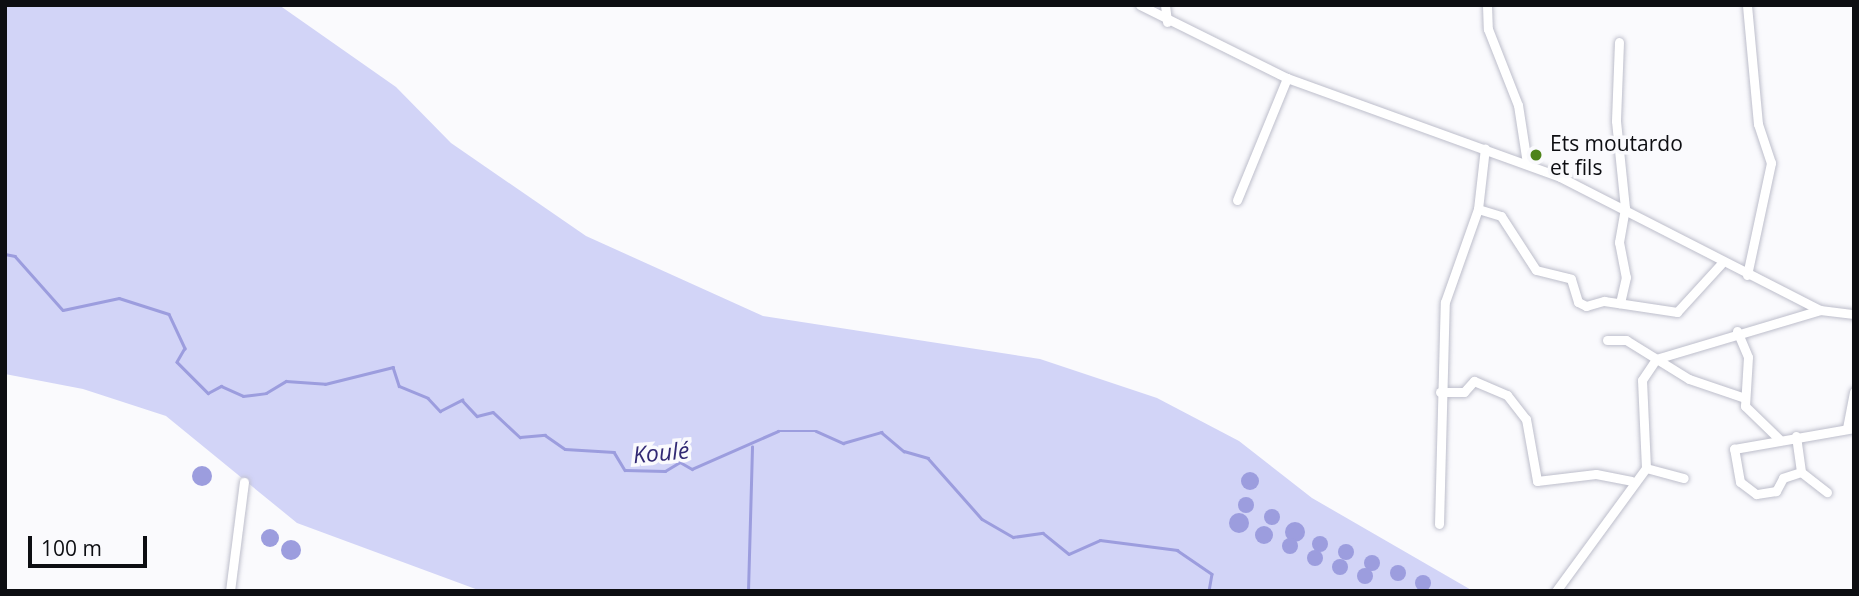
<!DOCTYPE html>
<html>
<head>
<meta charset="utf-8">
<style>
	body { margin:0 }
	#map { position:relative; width:1859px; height:596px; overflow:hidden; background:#fafafd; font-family:"Open Sans",sans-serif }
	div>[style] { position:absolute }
	.green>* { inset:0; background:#d2d4f7 }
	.water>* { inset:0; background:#9c9dde }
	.round { border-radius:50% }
	.stream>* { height:2.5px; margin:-1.25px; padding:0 1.25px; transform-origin:1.25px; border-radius:1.25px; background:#9c9dde }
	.roads { filter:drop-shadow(0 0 2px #bdbecb) drop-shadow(0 0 2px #bdbecb) }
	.minor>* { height:9px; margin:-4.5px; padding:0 4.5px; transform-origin:4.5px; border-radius:4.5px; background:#fff }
	.dots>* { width:19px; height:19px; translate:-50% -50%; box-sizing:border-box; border:4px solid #fafafd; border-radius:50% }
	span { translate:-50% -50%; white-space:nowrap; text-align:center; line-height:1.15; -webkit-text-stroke:7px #fafafd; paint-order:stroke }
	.poi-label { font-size:21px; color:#0d0e12 }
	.left { translate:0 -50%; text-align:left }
	.water-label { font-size:23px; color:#322974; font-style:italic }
	.frame { position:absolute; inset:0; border:7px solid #0d0e12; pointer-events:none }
	.scale { position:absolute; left:28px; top:536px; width:119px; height:32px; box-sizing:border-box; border:4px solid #0d0e12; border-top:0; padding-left:9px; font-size:21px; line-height:24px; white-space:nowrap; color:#0d0e12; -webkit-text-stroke:5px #fafafd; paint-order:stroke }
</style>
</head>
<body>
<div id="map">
	<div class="green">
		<div style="clip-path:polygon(5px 5px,279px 5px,396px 87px,451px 143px,586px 236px,763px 316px,1040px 359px,1157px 398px,1239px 441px,1312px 498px,1473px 591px,481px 591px,297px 523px,166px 416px,83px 389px,5px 374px)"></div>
	</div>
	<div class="water">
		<div class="round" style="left:192px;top:466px;width:20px;height:20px"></div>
		<div class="round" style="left:1241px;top:472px;width:18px;height:18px"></div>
		<div class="round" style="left:1238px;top:497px;width:16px;height:16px"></div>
		<div class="round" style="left:1264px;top:509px;width:16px;height:16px"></div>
		<div class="round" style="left:1229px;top:513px;width:20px;height:20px"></div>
		<div class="round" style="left:1285px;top:522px;width:20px;height:20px"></div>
		<div class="round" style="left:1255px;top:526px;width:18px;height:18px"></div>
		<div class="round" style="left:261px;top:529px;width:18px;height:18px"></div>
		<div class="round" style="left:1312px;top:536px;width:16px;height:16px"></div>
		<div class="round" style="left:1282px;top:538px;width:16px;height:16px"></div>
		<div class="round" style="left:281px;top:540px;width:20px;height:20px"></div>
		<div class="round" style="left:1338px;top:544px;width:16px;height:16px"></div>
		<div class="round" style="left:1307px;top:550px;width:16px;height:16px"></div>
		<div class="round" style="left:1364px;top:555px;width:16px;height:16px"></div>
		<div class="round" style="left:1332px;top:559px;width:16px;height:16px"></div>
		<div class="round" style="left:1390px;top:565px;width:16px;height:16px"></div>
		<div class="round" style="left:1357px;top:568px;width:16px;height:16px"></div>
		<div class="round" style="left:1415px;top:575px;width:16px;height:16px"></div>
	</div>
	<div class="stream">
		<div style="left:5px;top:254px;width:10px;rotate:11deg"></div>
		<div style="left:15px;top:256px;width:72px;rotate:48.4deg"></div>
		<div style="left:63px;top:310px;width:57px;rotate:-12.1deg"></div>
		<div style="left:119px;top:298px;width:52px;rotate:17.7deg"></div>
		<div style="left:169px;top:314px;width:38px;rotate:65deg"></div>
		<div style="left:185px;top:348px;width:16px;rotate:120deg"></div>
		<div style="left:177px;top:362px;width:44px;rotate:45deg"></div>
		<div style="left:208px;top:393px;width:15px;rotate:-28deg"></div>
		<div style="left:221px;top:386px;width:24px;rotate:24deg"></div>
		<div style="left:243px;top:396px;width:23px;rotate:-7deg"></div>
		<div style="left:266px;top:393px;width:23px;rotate:-31deg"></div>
		<div style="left:286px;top:381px;width:39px;rotate:4deg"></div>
		<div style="left:325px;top:384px;width:70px;rotate:-14deg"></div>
		<div style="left:393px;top:367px;width:20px;rotate:72deg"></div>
		<div style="left:399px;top:386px;width:31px;rotate:22deg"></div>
		<div style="left:428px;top:398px;width:18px;rotate:47deg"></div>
		<div style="left:440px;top:411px;width:25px;rotate:-27deg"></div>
		<div style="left:462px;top:400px;width:22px;rotate:47deg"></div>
		<div style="left:477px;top:416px;width:16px;rotate:-14deg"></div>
		<div style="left:493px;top:412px;width:37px;rotate:43deg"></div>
		<div style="left:520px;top:437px;width:25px;rotate:-5deg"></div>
		<div style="left:545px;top:435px;width:24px;rotate:35deg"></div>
		<div style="left:565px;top:449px;width:49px;rotate:3.5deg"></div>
		<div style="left:614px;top:452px;width:21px;rotate:59deg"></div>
		<div style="left:625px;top:470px;width:40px;rotate:1.4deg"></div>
		<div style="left:665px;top:471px;width:17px;rotate:-31deg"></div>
		<div style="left:680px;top:462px;width:14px;rotate:30deg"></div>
		<div style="left:692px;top:469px;width:94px;rotate:-23.8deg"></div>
		<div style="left:778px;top:431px;width:38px"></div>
		<div style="left:816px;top:431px;width:30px;rotate:24deg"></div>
		<div style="left:843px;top:443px;width:40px;rotate:-16deg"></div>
		<div style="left:881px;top:432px;width:30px;rotate:40deg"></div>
		<div style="left:904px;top:451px;width:25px;rotate:16deg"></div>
		<div style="left:928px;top:458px;width:81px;rotate:48.5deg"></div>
		<div style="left:982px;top:519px;width:36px;rotate:30deg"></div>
		<div style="left:1013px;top:537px;width:30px;rotate:-8deg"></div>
		<div style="left:1043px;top:533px;width:33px;rotate:39deg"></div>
		<div style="left:1069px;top:554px;width:34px;rotate:-24deg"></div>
		<div style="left:1100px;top:540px;width:78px;rotate:7.4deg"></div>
		<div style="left:1177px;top:550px;width:42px;rotate:34.4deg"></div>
		<div style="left:1212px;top:574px;width:17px;rotate:100deg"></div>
		<div style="left:748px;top:591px;width:144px;rotate:-88.4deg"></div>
	</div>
	<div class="roads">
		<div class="minor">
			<div style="left:1140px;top:5px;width:164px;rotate:26.4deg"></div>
			<div style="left:1287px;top:78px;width:290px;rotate:19.9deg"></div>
			<div style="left:1560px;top:177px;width:292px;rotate:27.1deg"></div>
			<div style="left:1820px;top:310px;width:34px;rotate:7deg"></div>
			<div style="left:1165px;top:5px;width:17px;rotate:83deg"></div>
			<div style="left:1487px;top:5px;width:24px;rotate:88deg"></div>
			<div style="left:1488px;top:29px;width:82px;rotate:68.5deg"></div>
			<div style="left:1518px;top:105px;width:59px;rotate:81.2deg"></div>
			<div style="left:1619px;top:42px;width:79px;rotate:92.2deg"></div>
			<div style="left:1616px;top:121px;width:87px;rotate:84.1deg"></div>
			<div style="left:1625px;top:208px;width:35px;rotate:100deg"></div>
			<div style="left:1619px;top:242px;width:36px;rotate:79deg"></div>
			<div style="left:1626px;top:277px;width:27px;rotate:103deg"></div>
			<div style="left:1237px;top:200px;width:132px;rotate:-67.7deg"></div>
			<div style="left:1478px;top:209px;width:24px;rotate:17deg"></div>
			<div style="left:1501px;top:216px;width:64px;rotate:57.1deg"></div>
			<div style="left:1536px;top:270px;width:36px;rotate:14deg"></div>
			<div style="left:1571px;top:279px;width:24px;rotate:73deg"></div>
			<div style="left:1578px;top:302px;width:9px;rotate:27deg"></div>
			<div style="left:1586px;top:306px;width:19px;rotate:-16deg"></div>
			<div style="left:1604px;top:301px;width:74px;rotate:8.6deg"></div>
			<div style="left:1677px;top:312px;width:65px;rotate:-47.5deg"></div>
			<div style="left:1747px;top:275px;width:115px;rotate:-77.9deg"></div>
			<div style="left:1771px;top:163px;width:41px;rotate:-108.4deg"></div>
			<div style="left:1758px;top:124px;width:120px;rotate:-95.3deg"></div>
			<div style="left:1737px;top:331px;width:28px;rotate:67deg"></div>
			<div style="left:1748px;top:357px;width:49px;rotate:93.5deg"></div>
			<div style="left:1745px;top:406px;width:47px;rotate:44.1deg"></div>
			<div style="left:1607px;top:340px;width:19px"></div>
			<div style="left:1626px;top:340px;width:74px;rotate:31.8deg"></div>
			<div style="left:1689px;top:379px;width:59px;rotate:18.7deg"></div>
			<div style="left:1440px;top:392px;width:24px"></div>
			<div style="left:1464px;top:392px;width:15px;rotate:-48deg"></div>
			<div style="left:1474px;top:381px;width:36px;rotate:23deg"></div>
			<div style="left:1507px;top:395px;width:31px;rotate:52deg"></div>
			<div style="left:1526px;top:419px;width:63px;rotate:79.9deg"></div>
			<div style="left:1537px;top:481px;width:59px;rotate:-6.8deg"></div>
			<div style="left:1596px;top:474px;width:36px;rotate:11deg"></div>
			<div style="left:1847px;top:428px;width:37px;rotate:-79deg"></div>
			<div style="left:1796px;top:436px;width:36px;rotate:82deg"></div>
			<div style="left:1801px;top:472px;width:33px;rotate:38deg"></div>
			<div style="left:1646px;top:468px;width:39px;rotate:15deg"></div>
			<div style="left:1801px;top:472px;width:19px;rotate:162deg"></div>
			<div style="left:1783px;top:478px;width:15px;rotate:118deg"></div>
			<div style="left:1776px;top:491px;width:20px;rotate:171deg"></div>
			<div style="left:1756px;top:494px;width:20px;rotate:-143deg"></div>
			<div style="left:1740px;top:482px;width:34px;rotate:-100deg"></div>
			<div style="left:1734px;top:449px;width:122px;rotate:-9.9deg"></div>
			<div style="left:1439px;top:524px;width:222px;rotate:-88.5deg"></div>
			<div style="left:1445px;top:302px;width:99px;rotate:-70.5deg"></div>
			<div style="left:1478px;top:209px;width:61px;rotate:-83.5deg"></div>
			<div style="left:230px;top:591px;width:110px;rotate:-82.7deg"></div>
			<div style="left:1556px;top:591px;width:152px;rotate:-53.8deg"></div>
			<div style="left:1646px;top:468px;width:88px;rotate:-92.6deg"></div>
			<div style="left:1642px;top:380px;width:25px;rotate:-56deg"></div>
			<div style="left:1656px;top:359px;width:171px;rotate:-16.6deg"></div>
		</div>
	</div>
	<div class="dots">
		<div style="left:1536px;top:155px;background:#4e8319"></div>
	</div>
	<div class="poi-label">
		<span class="left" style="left:1550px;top:155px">Ets moutardo<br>et fils</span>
	</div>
	<div class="water-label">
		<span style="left:661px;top:452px;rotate:-5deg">Koulé</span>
	</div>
	<div class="frame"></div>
	<div class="scale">100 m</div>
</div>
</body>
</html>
